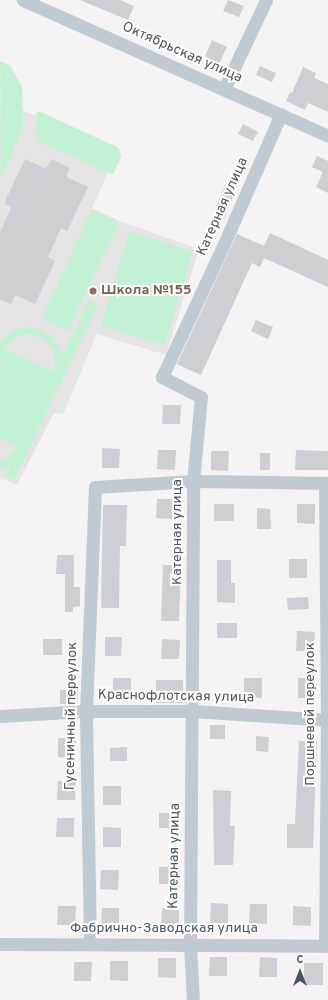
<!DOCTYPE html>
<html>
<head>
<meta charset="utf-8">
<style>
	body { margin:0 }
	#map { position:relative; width:328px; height:1000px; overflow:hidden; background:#f5f3f3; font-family:Overpass,sans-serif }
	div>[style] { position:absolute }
	.education>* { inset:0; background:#e6e4e5 }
	.green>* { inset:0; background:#c3f1d5 }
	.building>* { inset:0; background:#cdcfd5 }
	.minor>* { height:13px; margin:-6.5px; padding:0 6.5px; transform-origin:6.5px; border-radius:6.5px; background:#c1cad2 }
	.dots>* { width:11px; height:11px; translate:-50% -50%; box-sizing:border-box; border:2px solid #fff; border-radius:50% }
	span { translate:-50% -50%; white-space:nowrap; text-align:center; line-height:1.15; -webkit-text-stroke:4px #fff; paint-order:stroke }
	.street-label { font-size:14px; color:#4a5661 }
	.education-label { font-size:14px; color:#785e54; font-weight:700 }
	.left { translate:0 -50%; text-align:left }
	.north { position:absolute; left:280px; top:952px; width:40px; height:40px; -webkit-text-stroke:3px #fff; paint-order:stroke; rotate:0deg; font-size:11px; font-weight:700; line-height:16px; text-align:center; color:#4a5661 }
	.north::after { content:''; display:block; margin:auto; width:14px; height:18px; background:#4a5661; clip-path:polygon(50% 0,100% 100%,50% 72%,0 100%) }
</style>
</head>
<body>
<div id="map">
	<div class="education">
		<div style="clip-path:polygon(0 102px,35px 115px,38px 111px,119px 148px,92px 208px,122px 222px,199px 249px,166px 355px,97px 334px,63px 414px,54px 413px,17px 485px,0 478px)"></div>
	</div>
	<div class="green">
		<div style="clip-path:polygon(0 61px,10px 65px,22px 87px,23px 127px,1px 179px)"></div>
		<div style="clip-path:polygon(38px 111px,119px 148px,121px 157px,114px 173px,111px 174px,40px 142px,35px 132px)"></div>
		<div style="clip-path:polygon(92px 209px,119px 222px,68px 331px,42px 319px)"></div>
		<div style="clip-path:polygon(129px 232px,193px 251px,165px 345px,101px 326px)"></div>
		<div style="clip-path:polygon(evenodd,89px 300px,98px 305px,14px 480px,5px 476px,10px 465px,0 468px,0 461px,9px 457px,18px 447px,0 438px,0 341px,13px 330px,25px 327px,37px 328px,52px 336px,63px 355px,89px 300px,31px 334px,44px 339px,53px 349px,56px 362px,54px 372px,4px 349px,17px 336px,31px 334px)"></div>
	</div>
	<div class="building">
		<div style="clip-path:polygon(80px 0,120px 0,134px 6px,128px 20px)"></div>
		<div style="clip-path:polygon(228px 0,244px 6px,239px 17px,223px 11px)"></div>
		<div style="clip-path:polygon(212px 40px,227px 47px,218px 66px,204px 59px)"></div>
		<div style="clip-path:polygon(260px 66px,276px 73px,272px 82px,256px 75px)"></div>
		<div style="clip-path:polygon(303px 67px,316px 73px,314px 78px,328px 84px,328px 112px,308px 103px,305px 110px,286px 101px,290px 92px,292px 93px)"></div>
		<div style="clip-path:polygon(243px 124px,258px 132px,253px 141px,238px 134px)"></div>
		<div style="clip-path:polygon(317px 156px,328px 161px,328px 193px,316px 187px,323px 172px,312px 167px)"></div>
		<div style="clip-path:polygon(25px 159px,46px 169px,51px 159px,70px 168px,66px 177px,88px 187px,67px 231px,61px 228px,48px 257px,55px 261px,35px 304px,15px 295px,11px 304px,0 300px,0 233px,11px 207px,4px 204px)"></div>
		<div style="clip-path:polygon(225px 185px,236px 189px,224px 219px,213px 215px)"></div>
		<div style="clip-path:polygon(270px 233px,328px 260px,328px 287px,264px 258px,260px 267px,252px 263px,201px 375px,177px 364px,237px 234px,264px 246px)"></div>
		<div style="clip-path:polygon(256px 320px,273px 327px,268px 339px,251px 331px)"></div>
		<div style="clip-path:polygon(163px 405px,181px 405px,180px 424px,162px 424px)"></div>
		<div style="clip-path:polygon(102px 448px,120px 449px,119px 468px,102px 468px)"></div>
		<div style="clip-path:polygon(158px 450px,176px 450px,175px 470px,157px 469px)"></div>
		<div style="clip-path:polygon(296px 450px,328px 451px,328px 470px,295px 470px)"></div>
		<div style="clip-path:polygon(211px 451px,229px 451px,228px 471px,211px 470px)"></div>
		<div style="clip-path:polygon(260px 453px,270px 453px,270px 470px,260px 470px)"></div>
		<div style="clip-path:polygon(157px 499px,174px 499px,174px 519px,156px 518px)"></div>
		<div style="clip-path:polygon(214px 504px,234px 504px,234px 521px,214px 521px)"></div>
		<div style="clip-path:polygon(297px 504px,315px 504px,315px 524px,297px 523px)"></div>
		<div style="clip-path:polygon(103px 505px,127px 505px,126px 546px,120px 546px,119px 608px,101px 608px)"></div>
		<div style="clip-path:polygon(257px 508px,270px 509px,271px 529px,257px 529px)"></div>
		<div style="clip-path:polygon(57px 555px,74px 555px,74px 587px,80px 587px,80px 606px,73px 607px,73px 612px,65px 612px,65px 574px,56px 574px)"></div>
		<div style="clip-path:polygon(289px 559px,307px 559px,307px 578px,289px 578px)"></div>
		<div style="clip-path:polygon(217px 560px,231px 560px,231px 583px,235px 583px,235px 603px,217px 602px)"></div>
		<div style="clip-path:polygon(163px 565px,181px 565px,179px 621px,161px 621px)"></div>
		<div style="clip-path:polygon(308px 597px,309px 609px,288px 610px,287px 598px)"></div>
		<div style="clip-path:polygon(217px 623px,237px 623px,237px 638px,217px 638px)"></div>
		<div style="clip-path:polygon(297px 631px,315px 632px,314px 651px,296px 651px)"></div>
		<div style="clip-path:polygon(105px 637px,122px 637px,121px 656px,105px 656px)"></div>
		<div style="clip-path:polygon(43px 639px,62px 639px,62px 655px,43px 655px)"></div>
		<div style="clip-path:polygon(162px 639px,180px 640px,179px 659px,161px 659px)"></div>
		<div style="clip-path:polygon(113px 678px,131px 678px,131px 698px,113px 697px)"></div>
		<div style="clip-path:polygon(244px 678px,262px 678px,262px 698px,244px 697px)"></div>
		<div style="clip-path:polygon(298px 678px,315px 678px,315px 698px,298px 698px)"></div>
		<div style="clip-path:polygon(156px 680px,183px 680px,183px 703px,156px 703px)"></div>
		<div style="clip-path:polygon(78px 689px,78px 703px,60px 704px,60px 690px)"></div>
		<div style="clip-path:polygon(210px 725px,225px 725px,225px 739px,210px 739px)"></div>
		<div style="clip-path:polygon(256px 736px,269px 737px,268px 752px,256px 751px)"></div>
		<div style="clip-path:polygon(58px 738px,76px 738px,76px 758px,58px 757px)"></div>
		<div style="clip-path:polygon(299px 741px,317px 741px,313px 848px,287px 848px,287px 824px,295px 824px)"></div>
		<div style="clip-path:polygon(127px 747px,127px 761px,110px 761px,110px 748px)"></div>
		<div style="clip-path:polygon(58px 781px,76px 781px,75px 800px,57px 800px)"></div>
		<div style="clip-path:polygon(103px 786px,121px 786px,121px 805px,103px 805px)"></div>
		<div style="clip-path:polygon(213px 790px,231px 791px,230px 826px,235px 826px,233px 865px,214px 865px)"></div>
		<div style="clip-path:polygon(159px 813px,177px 813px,177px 828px,159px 828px)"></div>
		<div style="clip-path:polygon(57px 818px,74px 818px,74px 837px,56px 837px)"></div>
		<div style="clip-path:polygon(103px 827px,121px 828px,121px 847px,103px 847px)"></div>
		<div style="clip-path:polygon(180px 866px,180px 884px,159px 884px,159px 867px)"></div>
		<div style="clip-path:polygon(101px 870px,119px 870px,118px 890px,100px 889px)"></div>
		<div style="clip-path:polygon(211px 903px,228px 904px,228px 923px,210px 923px)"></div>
		<div style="clip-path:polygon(250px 904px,267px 904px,267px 924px,249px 923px)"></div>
		<div style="clip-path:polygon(58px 906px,76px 906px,75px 925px,57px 925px)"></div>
		<div style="clip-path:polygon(293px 906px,311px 907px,311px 926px,293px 925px)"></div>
		<div style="clip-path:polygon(102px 908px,119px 908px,119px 928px,101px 927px)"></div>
		<div style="clip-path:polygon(162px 908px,179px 908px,179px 927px,161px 927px)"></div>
		<div style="clip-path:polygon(210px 957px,227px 957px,227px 976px,209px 976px)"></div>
		<div style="clip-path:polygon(260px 957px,277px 958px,277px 977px,259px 977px)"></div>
		<div style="clip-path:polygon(158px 958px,176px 958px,176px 978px,158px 977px)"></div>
		<div style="clip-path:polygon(110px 961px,128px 961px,128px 981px,110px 980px)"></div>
		<div style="clip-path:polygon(74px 962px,92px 962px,91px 981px,74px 981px)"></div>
		<div style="clip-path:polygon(304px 963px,323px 963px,323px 985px,304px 985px)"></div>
	</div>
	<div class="minor">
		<div style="left:23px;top:0;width:334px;rotate:24deg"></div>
		<div style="left:224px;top:89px;width:98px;rotate:-64.7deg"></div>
		<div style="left:325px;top:483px;width:237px;rotate:89.5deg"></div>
		<div style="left:327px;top:720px;width:226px;rotate:90.5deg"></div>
		<div style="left:0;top:716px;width:86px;rotate:-3.3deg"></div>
		<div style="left:86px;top:711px;width:107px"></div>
		<div style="left:193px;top:711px;width:135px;rotate:3.8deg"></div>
		<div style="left:0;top:944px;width:328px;rotate:0.3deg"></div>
		<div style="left:90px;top:944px;width:233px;rotate:-91deg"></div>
		<div style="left:86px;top:711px;width:224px;rotate:-87.7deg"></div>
		<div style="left:95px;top:487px;width:98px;rotate:-3.5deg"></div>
		<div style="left:193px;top:481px;width:135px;rotate:0.8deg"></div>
		<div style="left:193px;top:1000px;width:55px;rotate:-93.1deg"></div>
		<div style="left:190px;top:945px;width:464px;rotate:-89.6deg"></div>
		<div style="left:193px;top:481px;width:84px;rotate:-84.6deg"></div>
		<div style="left:201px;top:397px;width:44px;rotate:-152.9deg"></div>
		<div style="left:162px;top:377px;width:145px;rotate:-65deg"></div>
		<div style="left:223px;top:246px;width:144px;rotate:-66.3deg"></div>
	</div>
	<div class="dots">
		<div style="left:93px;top:291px;background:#8d6e63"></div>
	</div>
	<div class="street-label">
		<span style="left:182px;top:53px;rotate:24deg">Октябрьская улица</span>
		<span style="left:223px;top:207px;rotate:-66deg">Катерная улица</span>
		<span style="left:178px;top:532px;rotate:-90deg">Катерная улица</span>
		<span style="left:176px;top:697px;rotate:1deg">Краснофлотская улица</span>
		<span style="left:311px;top:714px;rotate:-90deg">Поршневой переулок</span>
		<span style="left:72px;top:716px;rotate:-89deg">Гусеничный переулок</span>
		<span style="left:175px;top:856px;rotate:-89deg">Катерная улица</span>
		<span style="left:164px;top:929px">Фабрично-Заводская улица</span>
	</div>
	<div class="education-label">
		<span class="left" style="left:101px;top:291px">Школа №155</span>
	</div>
	<div class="north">С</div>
</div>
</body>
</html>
